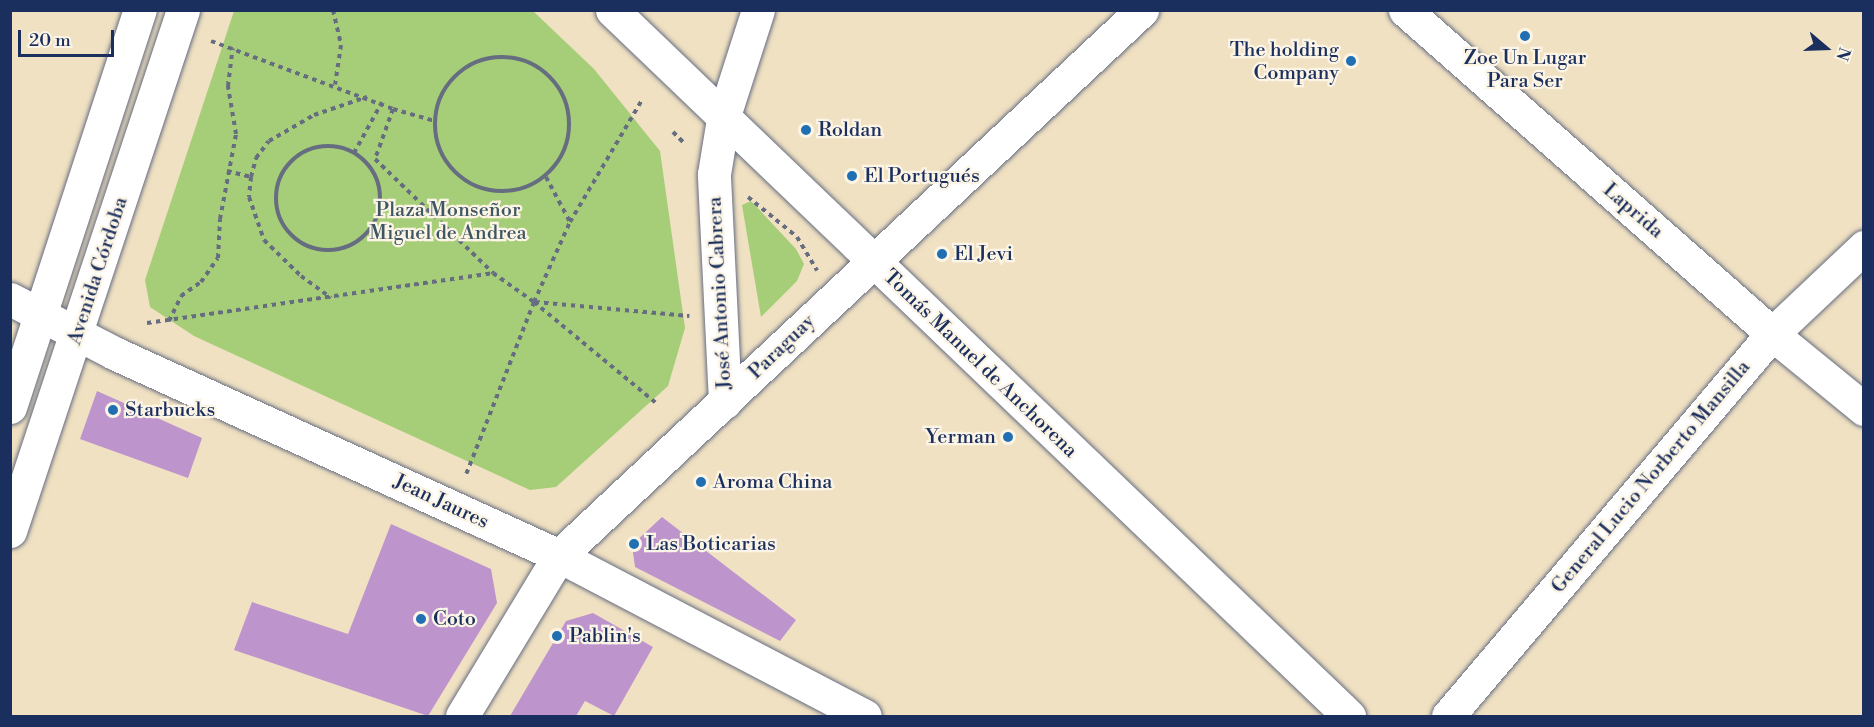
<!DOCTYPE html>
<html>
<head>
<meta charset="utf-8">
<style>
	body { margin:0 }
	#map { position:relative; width:1874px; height:727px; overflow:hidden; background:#f0e1c2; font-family:"Libre Bodoni",serif }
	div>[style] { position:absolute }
	.green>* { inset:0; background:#a6cd77 }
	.building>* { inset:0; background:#be94cc }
	.path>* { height:4px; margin-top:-2px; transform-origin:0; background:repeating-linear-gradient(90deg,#666d81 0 4.5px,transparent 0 9px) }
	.path>.ring { margin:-2px; padding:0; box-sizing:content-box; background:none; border:4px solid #666d81; border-radius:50% }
	.roads { filter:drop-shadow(0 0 2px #666d81) drop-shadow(0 0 2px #666d81) }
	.minor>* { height:33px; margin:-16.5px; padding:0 16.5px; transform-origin:16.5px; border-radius:16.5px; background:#fff }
	.major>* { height:33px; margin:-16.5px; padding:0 16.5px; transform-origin:16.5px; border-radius:16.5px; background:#fff }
	.dots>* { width:16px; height:16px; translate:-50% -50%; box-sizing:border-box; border:3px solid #fcf5e5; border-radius:50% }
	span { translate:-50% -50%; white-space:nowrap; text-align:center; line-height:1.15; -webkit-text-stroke:4.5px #fcf5e5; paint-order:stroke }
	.poi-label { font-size:20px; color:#1b2f5e }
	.right { translate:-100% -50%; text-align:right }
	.left { translate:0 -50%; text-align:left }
	.park-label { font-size:20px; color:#3e5664 }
	.street-label { font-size:20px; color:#1b2f5e }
	.frame { position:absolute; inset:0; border:12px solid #1b2f5e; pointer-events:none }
	.north { position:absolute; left:1796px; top:18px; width:60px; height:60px; -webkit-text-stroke:4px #fcf5e5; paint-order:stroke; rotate:109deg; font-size:16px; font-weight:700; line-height:24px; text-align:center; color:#1b2f5e }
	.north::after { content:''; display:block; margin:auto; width:21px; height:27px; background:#1b2f5e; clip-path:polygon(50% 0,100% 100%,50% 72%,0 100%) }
	.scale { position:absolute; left:18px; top:30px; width:96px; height:27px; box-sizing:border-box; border:3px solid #1b2f5e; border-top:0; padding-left:8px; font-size:18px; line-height:21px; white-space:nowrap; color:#1b2f5e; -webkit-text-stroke:4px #fcf5e5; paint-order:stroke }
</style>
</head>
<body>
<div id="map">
	<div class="green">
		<div style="clip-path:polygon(234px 11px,533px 11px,594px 69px,660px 151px,685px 328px,668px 386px,556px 487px,530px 490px,194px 336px,150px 307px,145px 280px)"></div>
		<div style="clip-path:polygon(751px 201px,796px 249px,804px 264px,797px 281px,761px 317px,742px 205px)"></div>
	</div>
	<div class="building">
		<div style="clip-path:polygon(97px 391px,202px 438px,188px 478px,80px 439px)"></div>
		<div style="clip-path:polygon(662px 517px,796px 620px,780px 641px,635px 567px,632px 545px)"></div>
		<div style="clip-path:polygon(391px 524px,491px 569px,497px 603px,428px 716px,234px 650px,252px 602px,348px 634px)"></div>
		<div style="clip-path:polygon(593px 613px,653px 647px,614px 716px,585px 701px,576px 716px,510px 716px,566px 621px)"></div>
	</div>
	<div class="path">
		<div style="left:333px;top:10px;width:36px;rotate:77deg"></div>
		<div style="left:341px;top:45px;width:40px;rotate:98.5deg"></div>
		<div style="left:211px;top:41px;width:194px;rotate:20.5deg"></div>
		<div style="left:393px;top:109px;width:53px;rotate:109.8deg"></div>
		<div style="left:375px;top:159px;width:164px;rotate:44deg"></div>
		<div style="left:493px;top:273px;width:50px;rotate:35.3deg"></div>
		<div style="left:534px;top:302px;width:186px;rotate:111.5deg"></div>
		<div class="ring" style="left:435px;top:57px;width:130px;height:130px"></div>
		<div style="left:393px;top:109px;width:44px;rotate:15.9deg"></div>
		<div style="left:673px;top:132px;width:17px;rotate:45deg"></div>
		<div class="ring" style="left:276px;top:146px;width:100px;height:100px"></div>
		<div style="left:354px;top:153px;width:58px;rotate:-61.2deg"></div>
		<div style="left:227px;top:171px;width:25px;rotate:14deg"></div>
		<div style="left:251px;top:177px;width:20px;rotate:-75deg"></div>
		<div style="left:256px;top:158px;width:21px;rotate:-53deg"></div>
		<div style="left:269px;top:141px;width:52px;rotate:-30deg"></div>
		<div style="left:314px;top:115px;width:56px;rotate:-18.8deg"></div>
		<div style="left:251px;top:177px;width:20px;rotate:96deg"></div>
		<div style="left:249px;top:197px;width:46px;rotate:70.8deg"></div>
		<div style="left:264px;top:240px;width:52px;rotate:44.2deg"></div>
		<div style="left:301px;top:276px;width:37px;rotate:36deg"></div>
		<div style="left:546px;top:177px;width:51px;rotate:61.9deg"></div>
		<div style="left:748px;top:197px;width:63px;rotate:39.2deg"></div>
		<div style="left:797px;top:237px;width:39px;rotate:59deg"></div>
		<div style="left:534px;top:302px;width:88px;rotate:-65.8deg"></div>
		<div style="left:570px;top:222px;width:142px;rotate:-59.5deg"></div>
		<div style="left:534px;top:302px;width:158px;rotate:39.6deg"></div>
		<div style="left:535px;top:302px;width:155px;rotate:5.2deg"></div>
		<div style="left:169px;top:321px;width:28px;rotate:-64deg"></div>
		<div style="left:181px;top:296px;width:24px;rotate:-35deg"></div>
		<div style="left:201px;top:282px;width:29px;rotate:-55deg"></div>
		<div style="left:218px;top:258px;width:39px;rotate:-87deg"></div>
		<div style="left:220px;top:219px;width:86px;rotate:-79.3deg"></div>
		<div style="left:236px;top:134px;width:49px;rotate:-99.5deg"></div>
		<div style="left:228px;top:86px;width:38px;rotate:-83deg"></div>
		<div style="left:147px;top:323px;width:349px;rotate:-8.2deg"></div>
	</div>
	<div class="roads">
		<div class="minor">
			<div style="left:612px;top:10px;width:1021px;rotate:43.77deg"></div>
			<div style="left:1405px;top:10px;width:490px;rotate:41.4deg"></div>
			<div style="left:1772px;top:334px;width:119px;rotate:39.2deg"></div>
			<div style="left:10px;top:299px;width:117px;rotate:27.4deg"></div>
			<div style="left:114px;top:353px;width:489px;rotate:24.5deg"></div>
			<div style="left:559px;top:556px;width:345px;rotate:27.6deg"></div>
			<div style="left:725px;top:402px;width:228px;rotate:-92.8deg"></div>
			<div style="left:714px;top:174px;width:56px;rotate:-80.7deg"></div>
			<div style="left:723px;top:119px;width:114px;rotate:-72.2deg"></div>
			<div style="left:10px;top:531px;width:549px;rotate:-71.63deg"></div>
			<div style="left:462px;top:716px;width:187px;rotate:-58.8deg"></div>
			<div style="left:559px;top:556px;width:799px;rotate:-43.12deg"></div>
			<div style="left:1448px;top:716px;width:501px;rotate:-49.7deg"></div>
			<div style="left:1772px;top:334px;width:127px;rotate:-43.4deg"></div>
		</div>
		<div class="major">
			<div style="left:10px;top:407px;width:418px;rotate:-71.9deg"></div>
		</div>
	</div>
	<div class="dots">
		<div style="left:1525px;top:36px;background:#1f6fb2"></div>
		<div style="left:1351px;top:61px;background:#1f6fb2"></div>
		<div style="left:806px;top:130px;background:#1f6fb2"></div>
		<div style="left:852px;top:176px;background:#1f6fb2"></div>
		<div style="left:942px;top:254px;background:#1f6fb2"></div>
		<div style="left:113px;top:410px;background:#1f6fb2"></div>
		<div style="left:1008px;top:437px;background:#1f6fb2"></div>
		<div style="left:701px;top:482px;background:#1f6fb2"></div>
		<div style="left:634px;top:544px;background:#1f6fb2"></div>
		<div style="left:421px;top:619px;background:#1f6fb2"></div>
		<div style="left:557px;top:636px;background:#1f6fb2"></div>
	</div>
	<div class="poi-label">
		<span class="right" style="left:1339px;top:62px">The holding<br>Company</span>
		<span style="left:1525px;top:70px">Zoe Un Lugar<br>Para Ser</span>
		<span class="left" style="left:818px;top:130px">Roldan</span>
		<span class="left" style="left:864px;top:176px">El Portugués</span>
		<span class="left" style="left:954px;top:254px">El Jevi</span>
		<span class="left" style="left:125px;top:410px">Starbucks</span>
		<span class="right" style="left:996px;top:437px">Yerman</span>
		<span class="left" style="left:713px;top:482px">Aroma China</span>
		<span class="left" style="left:646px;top:544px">Las Boticarias</span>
		<span class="left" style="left:433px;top:619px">Coto</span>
		<span class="left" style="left:569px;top:636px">Pablin's</span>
	</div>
	<div class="park-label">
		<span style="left:448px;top:222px">Plaza Monseñor<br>Miguel de Andrea</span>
	</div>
	<div class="street-label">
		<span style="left:1633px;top:211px;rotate:41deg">Laprida</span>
		<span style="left:98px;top:271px;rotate:-72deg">Avenida Córdoba</span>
		<span style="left:720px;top:293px;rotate:-93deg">José Antonio Cabrera</span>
		<span style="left:782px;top:347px;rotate:-44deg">Paraguay</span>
		<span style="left:980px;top:364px;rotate:44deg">Tomás Manuel de Anchorena</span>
		<span style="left:1651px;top:477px;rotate:-50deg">General Lucio Norberto Mansilla</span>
		<span style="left:441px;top:502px;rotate:25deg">Jean Jaures</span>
	</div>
	<div class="frame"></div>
	<div class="north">N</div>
	<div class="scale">20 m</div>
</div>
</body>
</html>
